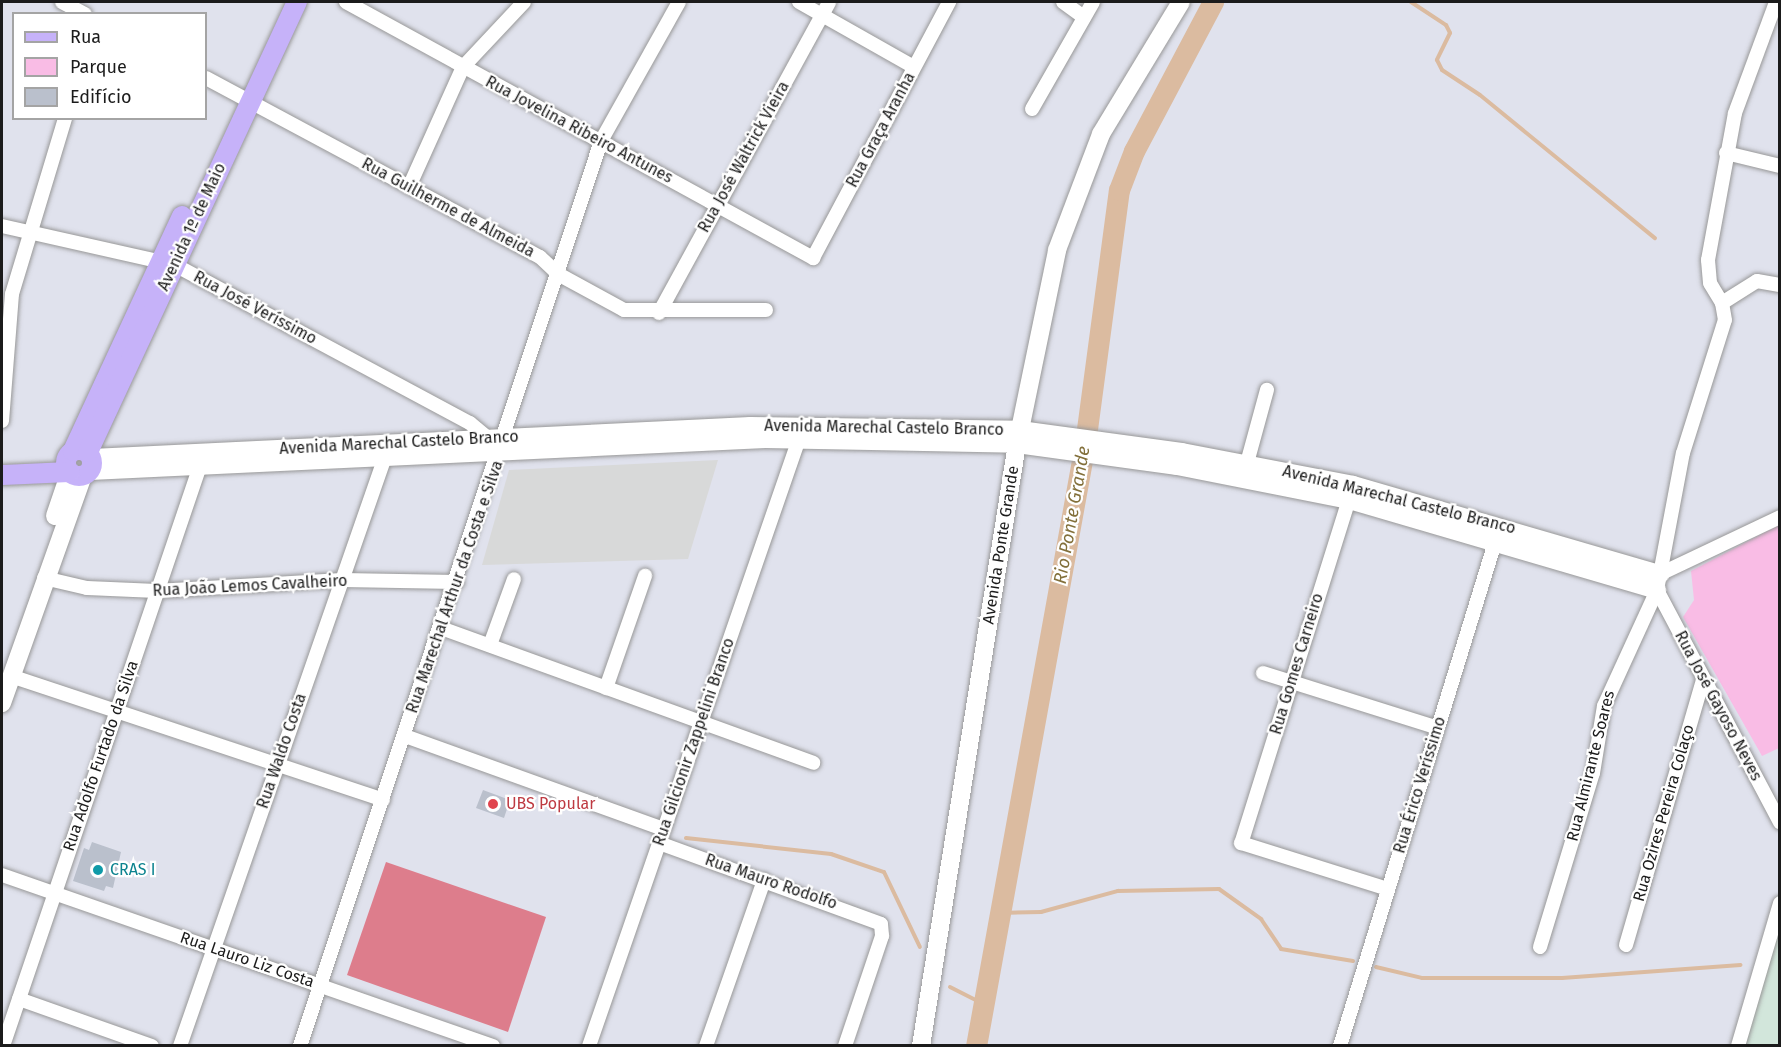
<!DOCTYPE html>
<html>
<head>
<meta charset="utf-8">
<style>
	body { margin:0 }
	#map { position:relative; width:1781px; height:1047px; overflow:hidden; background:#e0e2ed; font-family:"Fira Sans",sans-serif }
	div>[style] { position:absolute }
	.residential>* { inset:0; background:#d8d9d9 }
	.industrial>* { inset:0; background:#d2e6db }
	.park>* { inset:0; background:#f9bce5 }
	.pitch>* { inset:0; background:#dd7d8c }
	.stream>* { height:4px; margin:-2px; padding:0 2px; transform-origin:2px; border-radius:2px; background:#dbbba0 }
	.river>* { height:21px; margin:-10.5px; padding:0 10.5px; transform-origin:10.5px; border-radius:10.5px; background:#dbbba0 }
	.building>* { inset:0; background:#bac0cc }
	.roads { filter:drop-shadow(0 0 2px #989898) drop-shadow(0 0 2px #989898) }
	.minor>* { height:14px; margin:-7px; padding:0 7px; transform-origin:7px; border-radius:7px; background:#fff }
	.tertiary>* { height:18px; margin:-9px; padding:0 9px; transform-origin:9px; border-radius:9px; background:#fff }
	.secondary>* { height:20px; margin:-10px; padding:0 10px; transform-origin:10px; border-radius:10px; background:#c6b2f9 }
	.secondary>.ring { margin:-10px; padding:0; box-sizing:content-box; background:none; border:20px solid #c6b2f9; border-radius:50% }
	.dots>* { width:16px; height:16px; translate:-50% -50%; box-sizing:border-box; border:3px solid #fff; border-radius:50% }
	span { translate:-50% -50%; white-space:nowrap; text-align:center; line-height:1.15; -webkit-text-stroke:4.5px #fff; paint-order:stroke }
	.street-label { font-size:16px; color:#1b1b1b }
	.health-label { font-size:16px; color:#be3a42 }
	.left { translate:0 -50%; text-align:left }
	.culture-label { font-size:16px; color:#0d838f }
	.water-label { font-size:18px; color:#83703b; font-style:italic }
	.frame { position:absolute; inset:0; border:3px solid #1b1b1b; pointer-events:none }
	.legend { position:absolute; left:12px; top:12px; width:195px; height:108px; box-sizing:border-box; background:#fff; border:2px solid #a4a4a4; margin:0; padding:8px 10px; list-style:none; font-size:18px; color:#1b1b1b }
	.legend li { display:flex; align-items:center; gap:12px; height:30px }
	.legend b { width:30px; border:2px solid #a4a4a4 }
</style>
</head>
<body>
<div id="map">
	<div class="residential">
		<div style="clip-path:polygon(718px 460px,688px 559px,482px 565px,509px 470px)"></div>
	</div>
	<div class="industrial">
		<div style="clip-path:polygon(1779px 891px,1779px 1045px,1733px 1045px)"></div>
	</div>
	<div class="park">
		<div style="clip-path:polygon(1779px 525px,1779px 748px,1762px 756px,1683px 617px,1694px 600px,1691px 571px)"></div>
	</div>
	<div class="pitch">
		<div style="clip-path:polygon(386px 862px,546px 917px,508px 1032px,347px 975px)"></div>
	</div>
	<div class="stream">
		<div style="left:1411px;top:2px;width:42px;rotate:33.3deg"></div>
		<div style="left:1446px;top:25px;width:9px;rotate:63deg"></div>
		<div style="left:1450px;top:33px;width:30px;rotate:116deg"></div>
		<div style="left:1437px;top:60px;width:11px;rotate:63deg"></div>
		<div style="left:1442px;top:70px;width:45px;rotate:33.3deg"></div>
		<div style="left:1480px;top:95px;width:226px;rotate:39.3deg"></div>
		<div style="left:686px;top:838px;width:146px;rotate:6.3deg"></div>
		<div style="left:831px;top:854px;width:56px;rotate:18.8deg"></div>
		<div style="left:884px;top:872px;width:83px;rotate:64.4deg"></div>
		<div style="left:999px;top:913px;width:42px;rotate:-1.4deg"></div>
		<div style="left:1041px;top:912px;width:80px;rotate:-15.3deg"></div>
		<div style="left:1118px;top:891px;width:101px;rotate:-1.1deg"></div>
		<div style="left:1219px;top:889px;width:52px;rotate:35.5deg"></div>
		<div style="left:1261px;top:919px;width:36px;rotate:56deg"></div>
		<div style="left:1281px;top:949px;width:73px;rotate:9.5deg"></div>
		<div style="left:1376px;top:967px;width:47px;rotate:13.4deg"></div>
		<div style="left:1422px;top:978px;width:140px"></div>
		<div style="left:1562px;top:978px;width:179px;rotate:-4.2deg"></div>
		<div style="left:950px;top:987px;width:37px;rotate:27deg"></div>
	</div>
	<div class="river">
		<div style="left:976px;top:1046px;width:612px;rotate:-79.74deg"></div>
		<div style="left:1085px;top:444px;width:256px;rotate:-82.4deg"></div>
		<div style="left:1119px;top:190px;width:42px;rotate:-69deg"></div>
		<div style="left:1134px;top:151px;width:169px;rotate:-62.1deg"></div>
	</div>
	<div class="building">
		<div style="clip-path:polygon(483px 790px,510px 800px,504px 818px,476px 808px)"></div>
		<div style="clip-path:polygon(92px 842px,121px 852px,113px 888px,106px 886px,104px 891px,73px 881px,84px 848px,89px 850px)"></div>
	</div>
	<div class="roads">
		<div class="minor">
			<div style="left:62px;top:2px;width:26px;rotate:28deg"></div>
			<div style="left:346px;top:2px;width:533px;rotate:28.73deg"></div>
			<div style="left:813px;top:258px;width:290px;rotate:-62deg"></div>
			<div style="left:799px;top:2px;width:132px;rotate:29.5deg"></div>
			<div style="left:1063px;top:2px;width:26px;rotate:36deg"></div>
			<div style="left:206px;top:78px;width:379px;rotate:28.2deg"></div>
			<div style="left:540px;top:257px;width:25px;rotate:43deg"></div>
			<div style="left:558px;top:274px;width:75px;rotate:28.6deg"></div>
			<div style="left:624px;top:310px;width:142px"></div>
			<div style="left:1032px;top:109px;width:123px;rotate:-60.3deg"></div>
			<div style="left:1726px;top:153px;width:56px;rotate:13.5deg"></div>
			<div style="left:409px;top:187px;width:132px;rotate:-65.8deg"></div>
			<div style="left:463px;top:67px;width:89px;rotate:-46.8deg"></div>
			<div style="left:2px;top:226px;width:177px;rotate:12.7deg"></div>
			<div style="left:175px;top:265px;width:335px;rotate:28.2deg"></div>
			<div style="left:470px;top:423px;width:31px;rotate:40deg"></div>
			<div style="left:1722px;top:303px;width:41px;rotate:-32.2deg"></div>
			<div style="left:1757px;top:281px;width:23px;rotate:10deg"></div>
			<div style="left:659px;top:313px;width:354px;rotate:-61.3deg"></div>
			<div style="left:2px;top:421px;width:127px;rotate:-85.5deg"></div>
			<div style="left:12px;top:294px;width:184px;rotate:-73.2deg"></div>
			<div style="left:1247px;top:463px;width:76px;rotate:-74.7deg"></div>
			<div style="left:1351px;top:493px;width:367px;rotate:107.4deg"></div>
			<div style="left:1241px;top:843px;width:154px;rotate:17.4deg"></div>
			<div style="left:1660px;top:574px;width:133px;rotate:-25.4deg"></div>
			<div style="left:44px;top:578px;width:44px;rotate:13.1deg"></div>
			<div style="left:87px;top:588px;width:70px;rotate:2.5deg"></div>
			<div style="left:157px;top:591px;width:185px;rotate:-3.4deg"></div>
			<div style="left:342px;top:580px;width:115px;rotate:1deg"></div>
			<div style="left:1657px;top:590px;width:263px;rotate:62.1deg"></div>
			<div style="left:441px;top:628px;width:396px;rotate:19.9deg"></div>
			<div style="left:490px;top:645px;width:70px;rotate:-70deg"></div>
			<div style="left:1263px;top:673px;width:183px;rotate:17.4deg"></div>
			<div style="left:11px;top:676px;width:392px;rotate:18.4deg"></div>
			<div style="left:606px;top:688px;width:119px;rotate:-70.8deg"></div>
			<div style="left:405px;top:736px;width:275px;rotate:19.8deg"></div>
			<div style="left:659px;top:843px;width:236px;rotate:20deg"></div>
			<div style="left:881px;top:924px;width:12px;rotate:85deg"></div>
			<div style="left:882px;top:936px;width:116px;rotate:108.6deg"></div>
			<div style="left:2px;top:875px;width:520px;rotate:19.2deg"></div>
			<div style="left:1626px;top:945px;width:276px;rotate:-73.8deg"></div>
			<div style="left:1540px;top:947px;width:182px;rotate:-73.1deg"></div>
			<div style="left:1593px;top:773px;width:68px;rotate:-80.7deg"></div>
			<div style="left:1604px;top:706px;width:128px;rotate:-65.4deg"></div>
			<div style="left:1657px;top:590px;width:139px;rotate:-79.3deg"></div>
			<div style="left:1683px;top:453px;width:139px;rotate:-72.5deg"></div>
			<div style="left:1725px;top:320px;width:17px;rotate:-100deg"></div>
			<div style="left:1722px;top:303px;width:23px;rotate:-121deg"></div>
			<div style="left:1710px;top:283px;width:23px;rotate:-95deg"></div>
			<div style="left:1708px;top:260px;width:149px;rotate:-79.6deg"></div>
			<div style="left:1735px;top:113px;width:115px;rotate:-69.7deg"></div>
			<div style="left:19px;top:999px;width:141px;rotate:19.5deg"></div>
			<div style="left:3px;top:1046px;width:613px;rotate:-71.24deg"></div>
			<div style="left:180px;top:1046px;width:624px;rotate:-70.81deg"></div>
			<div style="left:300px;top:1046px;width:954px;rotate:-71.6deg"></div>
			<div style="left:601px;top:141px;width:159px;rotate:-60.7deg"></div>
			<div style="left:589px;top:1046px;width:642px;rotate:-70.92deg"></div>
			<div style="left:706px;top:1046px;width:176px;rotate:-70.7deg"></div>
			<div style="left:1340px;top:1046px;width:534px;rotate:-72.89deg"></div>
			<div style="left:1738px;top:1046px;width:149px;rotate:-73.6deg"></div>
		</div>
		<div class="tertiary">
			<div style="left:92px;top:458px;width:659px;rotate:-2.78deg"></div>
			<div style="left:750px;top:426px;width:270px;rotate:0.8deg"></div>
			<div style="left:1020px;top:430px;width:163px;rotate:7.7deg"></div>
			<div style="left:1182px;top:452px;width:174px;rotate:10.9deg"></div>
			<div style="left:1353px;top:485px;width:320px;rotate:16.2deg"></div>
			<div style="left:90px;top:471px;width:676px;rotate:-2.71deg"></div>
			<div style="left:765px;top:439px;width:252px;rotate:1.1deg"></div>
			<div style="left:1017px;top:444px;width:162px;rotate:7.8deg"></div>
			<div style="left:1177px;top:466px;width:175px;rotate:11.2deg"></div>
			<div style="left:1349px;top:500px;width:321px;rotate:16.3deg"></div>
			<div style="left:55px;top:516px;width:46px;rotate:-71.2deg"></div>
			<div style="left:2px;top:703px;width:242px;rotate:-70.4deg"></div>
			<div style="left:921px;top:1046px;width:610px;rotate:-80.94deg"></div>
			<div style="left:1017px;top:444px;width:198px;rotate:-78.3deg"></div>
			<div style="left:1057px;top:250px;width:124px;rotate:-69.2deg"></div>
			<div style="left:1101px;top:134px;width:154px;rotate:-58.8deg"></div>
		</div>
		<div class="secondary">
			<div class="ring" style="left:66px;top:450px;width:6px;height:6px"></div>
			<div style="left:73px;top:451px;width:259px;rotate:-65.1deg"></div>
			<div style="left:88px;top:452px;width:496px;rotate:-65.1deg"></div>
			<div style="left:2px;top:475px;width:68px;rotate:-2.5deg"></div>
		</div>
	</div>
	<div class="dots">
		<div style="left:493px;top:804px;background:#e0444e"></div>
		<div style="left:98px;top:870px;background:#0f9aa8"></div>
	</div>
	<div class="street-label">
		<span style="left:579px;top:130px;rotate:28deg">Rua Jovelina Ribeiro Antunes</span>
		<span style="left:881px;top:130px;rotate:-62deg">Rua Graça Aranha</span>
		<span style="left:744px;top:157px;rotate:-61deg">Rua José Waltrick Vieira</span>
		<span style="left:448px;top:208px;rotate:28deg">Rua Guilherme de Almeida</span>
		<span style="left:192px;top:227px;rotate:-65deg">Avenida 1º de Maio</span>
		<span style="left:255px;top:308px;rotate:28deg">Rua José Veríssimo</span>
		<span style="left:884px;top:428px;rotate:1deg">Avenida Marechal Castelo Branco</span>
		<span style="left:399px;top:443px;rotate:-3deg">Avenida Marechal Castelo Branco</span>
		<span style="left:1399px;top:500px;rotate:14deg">Avenida Marechal Castelo Branco</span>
		<span style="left:1001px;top:545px;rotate:-81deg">Avenida Ponte Grande</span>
		<span style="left:250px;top:586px;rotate:-3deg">Rua João Lemos Cavalheiro</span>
		<span style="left:455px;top:587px;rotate:-71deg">Rua Marechal Arthur da Costa e Silva</span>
		<span style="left:1297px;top:664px;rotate:-73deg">Rua Gomes Carneiro</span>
		<span style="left:1718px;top:706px;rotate:62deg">Rua José Gayoso Neves</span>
		<span style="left:694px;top:742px;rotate:-71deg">Rua Gilcionir Zappelini Branco</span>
		<span style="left:282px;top:751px;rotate:-71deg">Rua Waldo Costa</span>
		<span style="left:101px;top:756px;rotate:-71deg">Rua Adolfo Furtado da Silva</span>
		<span style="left:1591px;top:766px;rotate:-76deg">Rua Almirante Soares</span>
		<span style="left:1420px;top:785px;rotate:-73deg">Rua Érico Veríssimo</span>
		<span style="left:1664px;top:813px;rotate:-74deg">Rua Ozires Pereira Colaço</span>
		<span style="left:771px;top:882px;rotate:19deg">Rua Mauro Rodolfo</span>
		<span style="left:247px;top:960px;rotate:19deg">Rua Lauro Liz Costa</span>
	</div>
	<div class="health-label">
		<span class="left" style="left:506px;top:804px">UBS Popular</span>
	</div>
	<div class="culture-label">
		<span class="left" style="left:110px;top:870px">CRAS I</span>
	</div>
	<div class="water-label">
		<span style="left:1072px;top:515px;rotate:-80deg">Rio Ponte Grande</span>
	</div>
	<div class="frame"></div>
	<ul class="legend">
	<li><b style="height:8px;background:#c6b2f9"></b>Rua</li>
	<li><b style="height:16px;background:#f9bce5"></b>Parque</li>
	<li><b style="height:16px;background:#bac0cc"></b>Edifício</li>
	</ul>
</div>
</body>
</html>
